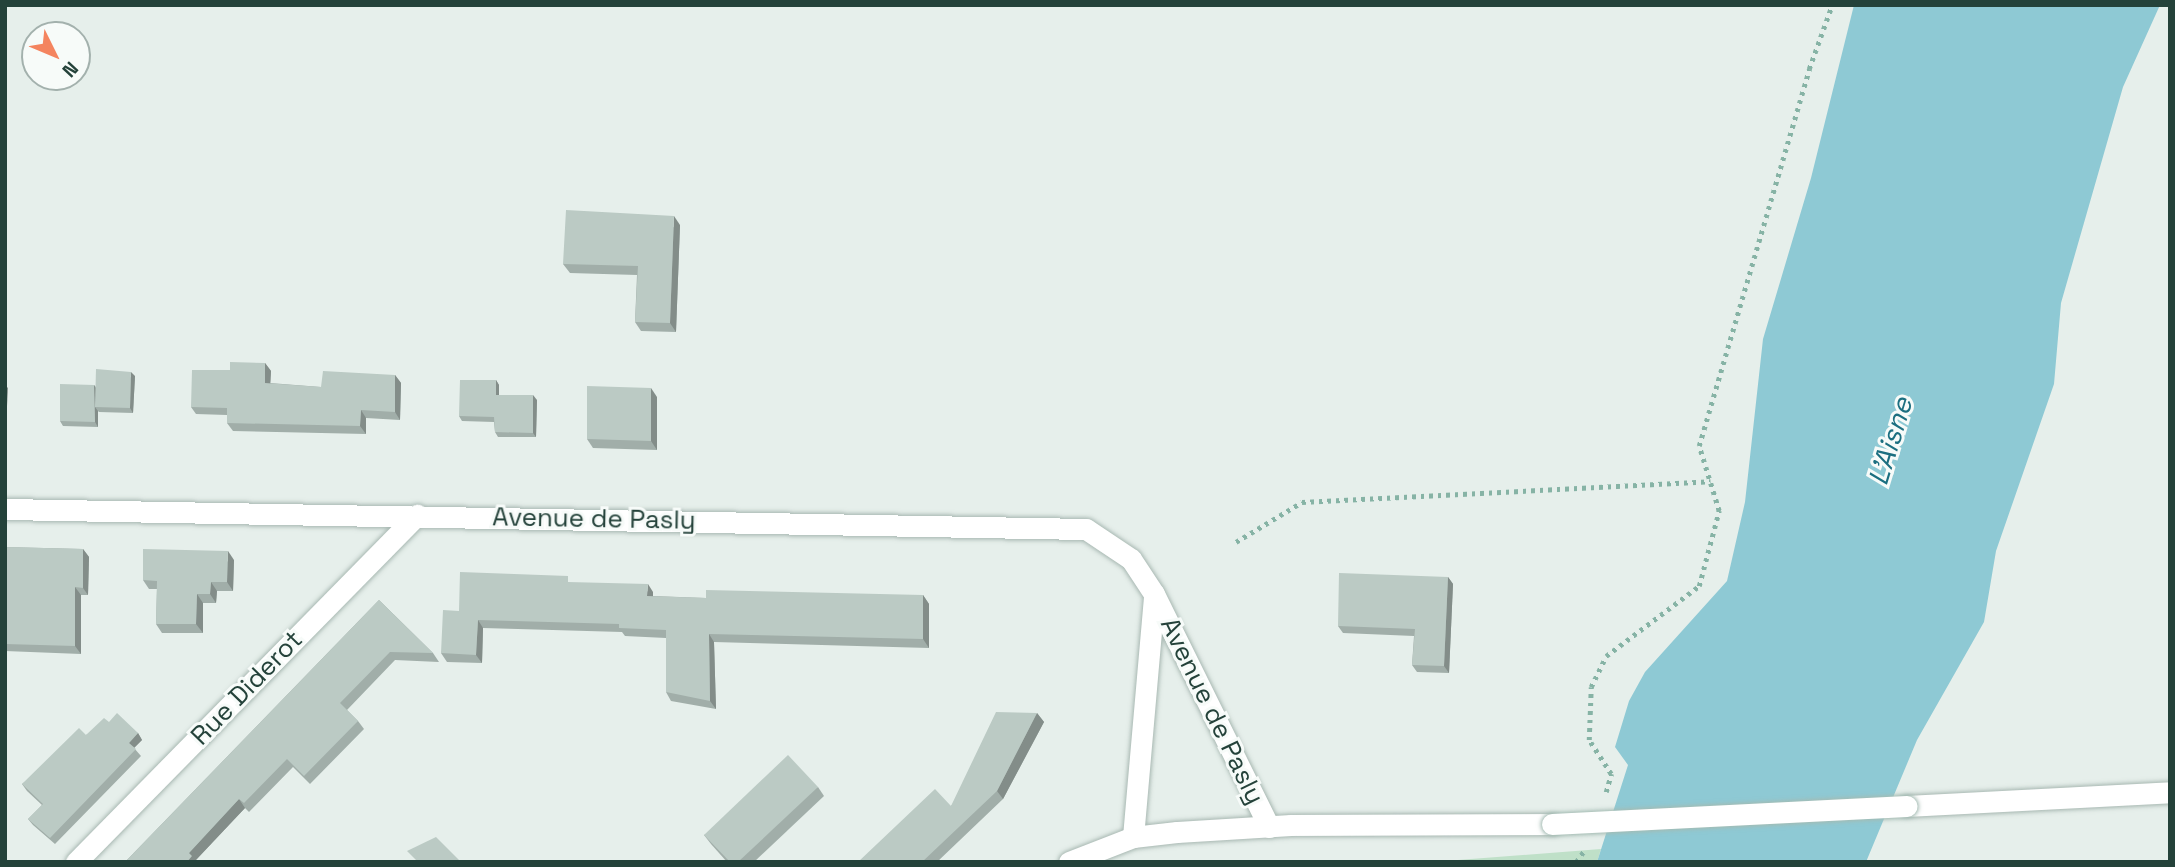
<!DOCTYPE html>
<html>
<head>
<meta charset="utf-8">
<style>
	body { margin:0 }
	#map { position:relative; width:2175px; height:867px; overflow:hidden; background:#e6efeb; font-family:"Space Grotesk",sans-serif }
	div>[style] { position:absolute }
	.green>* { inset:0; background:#bfe0c8 }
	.water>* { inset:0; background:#8ec9d4 }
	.path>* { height:4.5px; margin-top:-2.25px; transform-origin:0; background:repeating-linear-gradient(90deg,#86b3a5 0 3.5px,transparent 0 8.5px) }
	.roads { filter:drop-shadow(0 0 2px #a8b8b2) drop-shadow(0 0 2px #a8b8b2) }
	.street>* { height:21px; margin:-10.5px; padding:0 10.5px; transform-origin:10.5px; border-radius:10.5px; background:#fff }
	.secondary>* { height:21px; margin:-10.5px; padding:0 10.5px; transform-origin:10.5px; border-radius:10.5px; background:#fff }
	.bridges { filter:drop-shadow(0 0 2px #a4bbb3) drop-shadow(0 0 2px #a4bbb3) }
	.secondary-bridge>* { height:21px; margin:-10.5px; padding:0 10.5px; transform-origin:10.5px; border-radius:10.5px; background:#fff }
	.wall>* { inset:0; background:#a1aea9 }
	.shaded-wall>* { inset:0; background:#838d89 }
	.building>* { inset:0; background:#bbcac4 }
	span { translate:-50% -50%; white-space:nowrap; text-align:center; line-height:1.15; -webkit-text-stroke:6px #f7fbf9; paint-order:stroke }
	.street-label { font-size:26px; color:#24423a }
	.water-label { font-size:28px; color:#1c6f80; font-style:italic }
	.frame { position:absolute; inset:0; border:7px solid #24423a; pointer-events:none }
	.north { position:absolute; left:21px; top:21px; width:70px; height:70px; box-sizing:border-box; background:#f7fbf9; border:2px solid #a3b1ad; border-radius:50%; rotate:133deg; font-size:19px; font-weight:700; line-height:28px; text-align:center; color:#24423a }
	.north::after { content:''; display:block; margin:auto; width:24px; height:32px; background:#f4845f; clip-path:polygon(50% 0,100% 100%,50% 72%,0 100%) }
</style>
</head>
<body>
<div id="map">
	<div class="green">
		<div style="clip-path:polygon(1601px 849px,1597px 862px,1432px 862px)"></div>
	</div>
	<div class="water">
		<div style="clip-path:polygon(1854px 5px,2160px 5px,2123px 87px,2061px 303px,2054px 384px,1996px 551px,1984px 622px,1917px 740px,1866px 862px,1597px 862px,1628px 765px,1615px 747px,1629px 701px,1645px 672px,1727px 581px,1745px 502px,1763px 339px,1811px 178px)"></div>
	</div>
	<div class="path">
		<div style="left:1236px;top:542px;width:77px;rotate:-31.2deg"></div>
		<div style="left:1302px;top:502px;width:409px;rotate:-2.9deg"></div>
		<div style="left:1606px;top:792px;width:19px;rotate:-74deg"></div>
		<div style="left:1611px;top:774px;width:40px;rotate:-122.9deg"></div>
		<div style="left:1589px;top:740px;width:53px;rotate:-87.8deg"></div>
		<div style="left:1591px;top:687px;width:34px;rotate:-64deg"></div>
		<div style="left:1606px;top:656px;width:116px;rotate:-37deg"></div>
		<div style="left:1699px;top:586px;width:78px;rotate:-75.1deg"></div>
		<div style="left:1719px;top:511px;width:68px;rotate:-107.1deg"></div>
		<div style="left:1699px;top:446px;width:393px;rotate:-73.7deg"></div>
		<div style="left:1809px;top:69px;width:68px;rotate:-70.2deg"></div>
		<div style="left:1576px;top:862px;width:14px;rotate:-54deg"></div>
	</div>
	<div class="roads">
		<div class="street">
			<div style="left:5px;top:509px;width:1081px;rotate:1.06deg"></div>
			<div style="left:1086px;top:529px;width:54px;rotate:33.7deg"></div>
			<div style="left:1131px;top:559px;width:42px;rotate:56.7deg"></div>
			<div style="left:1154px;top:594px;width:260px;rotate:63.7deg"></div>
			<div style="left:1133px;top:837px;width:242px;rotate:-85deg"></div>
			<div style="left:76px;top:862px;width:487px;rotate:-45.5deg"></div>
		</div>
		<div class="secondary">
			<div style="left:1907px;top:806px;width:263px;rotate:-3deg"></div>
			<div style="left:1069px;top:862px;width:69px;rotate:-21.3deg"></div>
			<div style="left:1133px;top:837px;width:44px;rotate:-6.5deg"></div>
			<div style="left:1177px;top:832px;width:114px;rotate:-3.5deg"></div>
			<div style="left:1291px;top:825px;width:261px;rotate:-0.2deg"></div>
		</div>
	</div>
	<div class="bridges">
		<div class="secondary-bridge">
			<div style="left:1552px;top:824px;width:355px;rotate:-2.9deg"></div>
		</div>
	</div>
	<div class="wall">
		<div style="clip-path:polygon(680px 225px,676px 332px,641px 331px,635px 322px,637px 275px,570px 273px,563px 264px)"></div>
		<div style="clip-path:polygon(265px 363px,271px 371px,270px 383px,321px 387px,395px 375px,401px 383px,400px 420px,366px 418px,366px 434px,233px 431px,227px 423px,227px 415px,196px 414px,191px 407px,230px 370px)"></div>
		<div style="clip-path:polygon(135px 376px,133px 413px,99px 412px,98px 411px,98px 427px,63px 426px,60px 421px,94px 385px,96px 387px)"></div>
		<div style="clip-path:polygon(496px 380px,499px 385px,499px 395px,537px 400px,536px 437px,498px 437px,495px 432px,494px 422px,462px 421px,459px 416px)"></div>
		<div style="clip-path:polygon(657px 397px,657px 450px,593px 448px,587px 439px)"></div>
		<div style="clip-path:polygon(5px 547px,83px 549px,89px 557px,88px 595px,81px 595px,81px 654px,5px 651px)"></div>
		<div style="clip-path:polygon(234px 560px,233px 591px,217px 591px,216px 603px,203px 603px,203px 633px,162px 633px,156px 624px,157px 589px,149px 589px,143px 580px)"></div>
		<div style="clip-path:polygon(1448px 577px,1453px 584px,1449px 673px,1417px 672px,1412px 665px,1414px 636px,1343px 633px,1338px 626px)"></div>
		<div style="clip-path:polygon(573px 583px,653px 592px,653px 596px,706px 598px,923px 595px,929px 604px,929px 648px,714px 642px,716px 709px,671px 701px,666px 692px,666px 638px,625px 636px,622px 632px,483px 628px,482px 663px,447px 662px,441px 653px,459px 611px)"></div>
		<div style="clip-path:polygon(379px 600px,433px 653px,439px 662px,395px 660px,347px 710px,358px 721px,364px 729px,310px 784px,293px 767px,249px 812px,245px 808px,195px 861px,125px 862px)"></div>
		<div style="clip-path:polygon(1037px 713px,1044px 722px,1003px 799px,937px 862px,858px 862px,951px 806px)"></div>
		<div style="clip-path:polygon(109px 722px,138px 733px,142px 740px,134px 748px,141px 756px,55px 844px,33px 825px,28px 819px,42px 805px,27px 791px,22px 784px,86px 735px)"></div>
		<div style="clip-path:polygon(818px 787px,824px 796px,754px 862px,727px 862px,711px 844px,704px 835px)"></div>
	</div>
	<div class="shaded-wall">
		<div style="clip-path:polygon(674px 216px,680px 225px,676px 332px,670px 323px)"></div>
		<div style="clip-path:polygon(265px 363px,271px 371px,270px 391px,265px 383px)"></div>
		<div style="clip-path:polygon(131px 372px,135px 376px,133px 413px,130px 408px)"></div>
		<div style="clip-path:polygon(395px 375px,401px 383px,400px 420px,395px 412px)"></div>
		<div style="clip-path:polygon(496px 380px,499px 385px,499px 400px,496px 395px)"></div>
		<div style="clip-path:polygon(5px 385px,8px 388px,6px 425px,5px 423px)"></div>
		<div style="clip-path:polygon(94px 385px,97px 390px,95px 407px,98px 411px,98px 427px,95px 422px)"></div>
		<div style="clip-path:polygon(651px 388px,657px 397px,657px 450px,651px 441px)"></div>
		<div style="clip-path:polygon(533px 395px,537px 400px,536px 437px,533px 433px)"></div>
		<div style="clip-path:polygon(361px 410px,366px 418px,366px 434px,360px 426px)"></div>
		<div style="clip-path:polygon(83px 549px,89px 557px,88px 595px,83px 588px)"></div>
		<div style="clip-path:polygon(228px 551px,234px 560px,233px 591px,227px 582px)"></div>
		<div style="clip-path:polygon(1448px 577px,1453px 584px,1449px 673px,1444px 666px)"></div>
		<div style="clip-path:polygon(211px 582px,217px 591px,216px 603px,210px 594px)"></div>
		<div style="clip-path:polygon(648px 584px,653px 592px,653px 604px,647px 596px)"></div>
		<div style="clip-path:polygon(75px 587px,81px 595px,81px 654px,75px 646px)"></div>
		<div style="clip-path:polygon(197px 594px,203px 603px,203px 633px,196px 624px)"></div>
		<div style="clip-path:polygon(923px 595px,929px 604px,929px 648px,923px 639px)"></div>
		<div style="clip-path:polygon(478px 620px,483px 628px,482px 663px,476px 655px)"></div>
		<div style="clip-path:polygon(709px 634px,714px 642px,716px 709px,710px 701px)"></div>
		<div style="clip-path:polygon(1037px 713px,1044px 722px,1003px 799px,997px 791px)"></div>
		<div style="clip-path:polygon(138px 733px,142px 740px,133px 749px,129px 743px)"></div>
		<div style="clip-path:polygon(239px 799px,245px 808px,195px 861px,196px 862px,187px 862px,189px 853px)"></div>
	</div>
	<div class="building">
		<div style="clip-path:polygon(566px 210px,674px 216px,670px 323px,635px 322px,638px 266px,563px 264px)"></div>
		<div style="clip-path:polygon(230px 362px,265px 363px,265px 383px,321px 387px,323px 371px,395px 375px,395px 412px,361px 410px,360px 426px,227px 423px,227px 408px,191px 407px,192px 370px,230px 370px)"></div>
		<div style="clip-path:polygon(96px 369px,131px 372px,130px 408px,95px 407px)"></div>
		<div style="clip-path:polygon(460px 380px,496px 380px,496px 395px,533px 395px,533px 433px,495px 432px,494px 417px,459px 416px)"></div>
		<div style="clip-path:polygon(60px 384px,94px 385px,95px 422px,60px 421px)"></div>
		<div style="clip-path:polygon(587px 386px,651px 388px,651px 441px,587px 439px)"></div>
		<div style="clip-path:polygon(5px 547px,83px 549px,83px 588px,75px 587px,75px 646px,5px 644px)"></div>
		<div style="clip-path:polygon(143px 549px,228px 551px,227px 582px,211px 582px,210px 594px,197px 594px,196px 624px,156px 624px,157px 581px,143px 580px)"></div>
		<div style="clip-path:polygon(460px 572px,568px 576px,568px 582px,648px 584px,647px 596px,706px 598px,706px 590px,923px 595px,923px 639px,709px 634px,710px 701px,666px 692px,666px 630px,619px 628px,619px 624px,478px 620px,476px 655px,441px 653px,443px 610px,459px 611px)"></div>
		<div style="clip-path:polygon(1339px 573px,1448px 577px,1444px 666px,1412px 665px,1415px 629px,1338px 626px)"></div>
		<div style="clip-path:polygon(379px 600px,433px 653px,390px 652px,340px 703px,358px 721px,304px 776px,287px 759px,244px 803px,239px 799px,189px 853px,192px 856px,187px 862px,125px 862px)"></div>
		<div style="clip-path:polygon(996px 712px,1037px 713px,997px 791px,922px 862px,858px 862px,935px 789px,951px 806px)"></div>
		<div style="clip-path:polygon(117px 713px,138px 733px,129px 743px,136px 749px,50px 838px,28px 819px,43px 804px,22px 784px,79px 728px,86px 735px,104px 718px,109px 722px)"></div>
		<div style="clip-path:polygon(788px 755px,818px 787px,738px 862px,730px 862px,704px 835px)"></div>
		<div style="clip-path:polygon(436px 837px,461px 862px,418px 862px,407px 851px)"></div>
	</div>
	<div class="street-label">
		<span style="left:594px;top:519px;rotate:1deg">Avenue de Pasly</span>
		<span style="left:247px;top:688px;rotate:-46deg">Rue Diderot</span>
		<span style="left:1212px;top:711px;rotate:64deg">Avenue de Pasly</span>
	</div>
	<div class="water-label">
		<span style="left:1890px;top:441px;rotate:-73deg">L'Aisne</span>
	</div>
	<div class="frame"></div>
	<div class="north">N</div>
</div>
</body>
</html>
